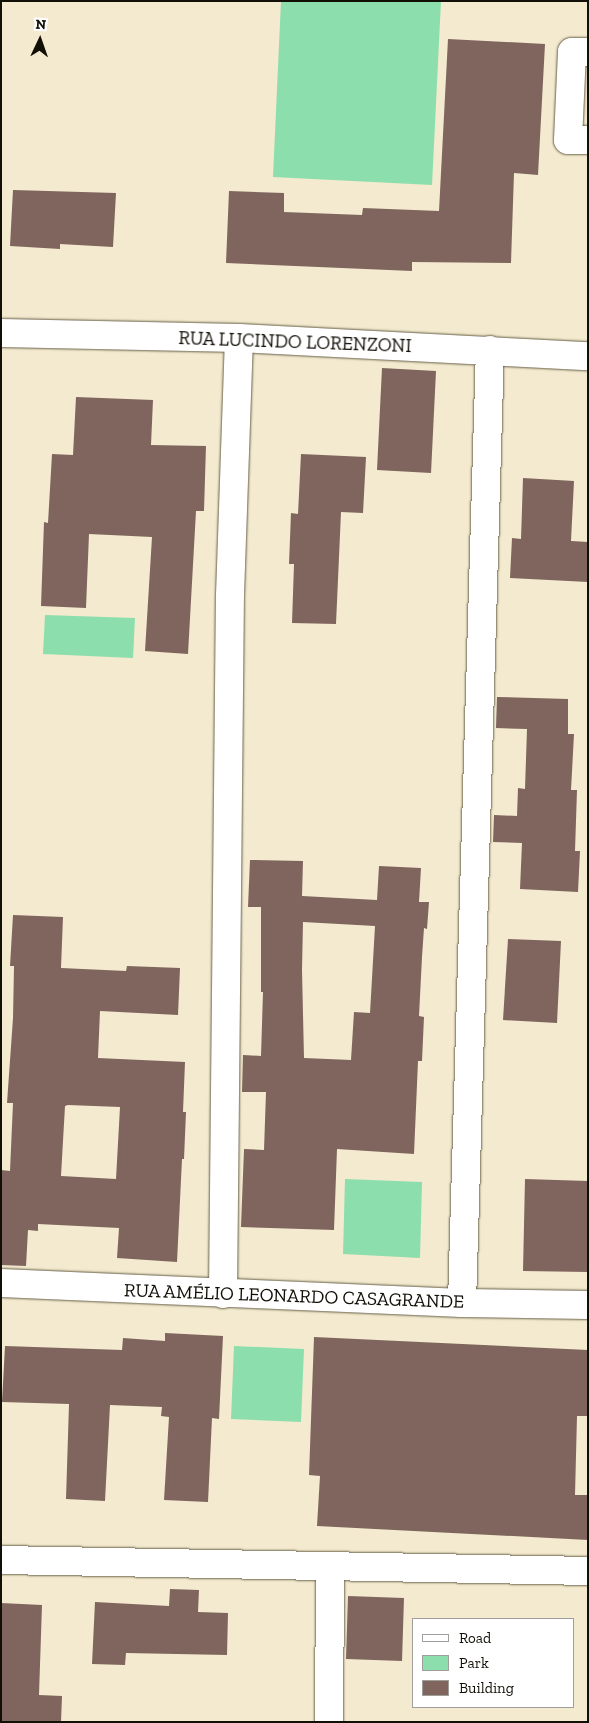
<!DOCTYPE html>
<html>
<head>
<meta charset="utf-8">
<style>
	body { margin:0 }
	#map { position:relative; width:589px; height:1723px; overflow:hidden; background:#f3eacf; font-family:"Zilla Slab",serif }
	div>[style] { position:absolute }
	.green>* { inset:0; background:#8ddead }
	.building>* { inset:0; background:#7f655d }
	.roads { filter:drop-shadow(0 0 1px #675f48) drop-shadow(0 0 1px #675f48) }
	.minor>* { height:28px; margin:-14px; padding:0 14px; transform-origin:14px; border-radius:14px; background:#fff }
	span { translate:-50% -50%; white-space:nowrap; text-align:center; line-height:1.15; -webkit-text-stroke:4.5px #fff; paint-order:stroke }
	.street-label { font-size:19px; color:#120f06 }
	.frame { position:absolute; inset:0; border:2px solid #120f06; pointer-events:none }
	.legend { position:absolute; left:412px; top:1618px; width:162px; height:90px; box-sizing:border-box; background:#fff; border:1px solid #a09f9b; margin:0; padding:6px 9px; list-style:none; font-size:15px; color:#120f06 }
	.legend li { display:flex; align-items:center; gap:10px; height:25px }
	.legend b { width:25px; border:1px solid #a09f9b }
	.north { position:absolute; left:15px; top:15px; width:50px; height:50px; -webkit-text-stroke:4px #fff; paint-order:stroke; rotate:3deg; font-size:14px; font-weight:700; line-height:20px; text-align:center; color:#120f06 }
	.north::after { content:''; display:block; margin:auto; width:18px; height:22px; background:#120f06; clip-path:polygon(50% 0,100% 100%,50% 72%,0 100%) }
</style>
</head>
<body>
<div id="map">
	<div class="green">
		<div style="clip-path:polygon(281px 1px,441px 1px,432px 185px,273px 177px)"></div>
		<div style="clip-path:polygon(45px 615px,135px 618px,133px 658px,43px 654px)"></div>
		<div style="clip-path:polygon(345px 1179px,422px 1182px,420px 1258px,343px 1254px)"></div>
		<div style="clip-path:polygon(234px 1346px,304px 1349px,301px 1422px,231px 1419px)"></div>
	</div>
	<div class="building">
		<div style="clip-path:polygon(448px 39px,545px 44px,538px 175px,514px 173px,511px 263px,412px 262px,412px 271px,226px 263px,229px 191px,284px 193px,284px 212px,362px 215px,363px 208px,439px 211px)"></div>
		<div style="clip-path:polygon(13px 190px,116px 193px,113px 247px,60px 244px,60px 249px,10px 246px)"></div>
		<div style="clip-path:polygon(382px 368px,436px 371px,431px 473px,377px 470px)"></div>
		<div style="clip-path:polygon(76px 397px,153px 400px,151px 445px,206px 446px,204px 511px,196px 511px,188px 654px,145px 651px,152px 537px,89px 534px,86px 608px,41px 606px,44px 522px,48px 523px,52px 454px,73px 455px)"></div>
		<div style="clip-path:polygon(301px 454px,366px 457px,363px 513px,341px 512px,336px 624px,292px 623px,294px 564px,289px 564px,291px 513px,298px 514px)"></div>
		<div style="clip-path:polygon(523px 478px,574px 481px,571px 541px,588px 542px,588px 582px,510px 578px,512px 538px,521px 539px)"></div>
		<div style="clip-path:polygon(497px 697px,568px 699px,568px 734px,574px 734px,571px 790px,577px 790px,575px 851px,580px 851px,578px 892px,520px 889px,522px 843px,493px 842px,494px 815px,517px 816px,518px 788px,525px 789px,527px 729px,496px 728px)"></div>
		<div style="clip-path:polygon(evenodd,250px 860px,303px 861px,302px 896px,377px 900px,379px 866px,421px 868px,419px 902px,429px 902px,427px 929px,424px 928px,422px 957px,419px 1016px,424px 1017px,422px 1061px,418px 1061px,414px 1154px,337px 1149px,334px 1230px,241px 1227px,244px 1149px,264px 1150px,266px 1092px,242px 1092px,243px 1055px,261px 1056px,263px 992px,261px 992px,261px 907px,248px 907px,250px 860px,303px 922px,375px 926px,370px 1013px,354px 1012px,351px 1060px,304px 1058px,302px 970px,303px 922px)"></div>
		<div style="clip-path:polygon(evenodd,13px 915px,63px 917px,61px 968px,126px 971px,127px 966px,180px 968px,178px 1015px,100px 1011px,98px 1058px,185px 1062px,183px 1112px,186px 1112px,184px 1159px,182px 1159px,177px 1262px,117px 1258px,119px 1228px,38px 1224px,38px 1231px,28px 1230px,26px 1266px,1px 1265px,1px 1170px,10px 1171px,13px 1103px,7px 1103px,13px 1018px,14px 966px,10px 966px,13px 915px,68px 1105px,120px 1107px,116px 1179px,61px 1176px,65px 1106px,68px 1105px)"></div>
		<div style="clip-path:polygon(508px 939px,561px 941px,557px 1023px,503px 1020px)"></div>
		<div style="clip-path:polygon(525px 1179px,588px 1181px,588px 1272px,523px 1271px)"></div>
		<div style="clip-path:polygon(165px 1333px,223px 1336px,219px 1419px,212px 1418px,208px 1502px,164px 1500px,169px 1417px,161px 1416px,162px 1407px,110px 1405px,105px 1501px,66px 1499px,69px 1404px,2px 1402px,5px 1346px,122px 1350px,123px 1338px,165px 1341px)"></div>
		<div style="clip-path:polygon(314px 1337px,588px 1350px,588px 1416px,577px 1416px,575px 1495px,588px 1495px,588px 1540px,317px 1526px,320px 1476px,309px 1475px)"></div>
		<div style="clip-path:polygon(170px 1589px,199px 1590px,198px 1612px,228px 1613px,227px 1655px,126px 1653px,125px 1665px,92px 1664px,95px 1602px,169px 1606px)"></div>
		<div style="clip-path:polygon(348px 1596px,404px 1598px,402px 1661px,346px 1659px)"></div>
		<div style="clip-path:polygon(1px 1603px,42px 1605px,39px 1695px,62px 1696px,61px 1722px,1px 1722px)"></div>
	</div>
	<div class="roads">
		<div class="minor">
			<div style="left:588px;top:52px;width:16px;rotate:180deg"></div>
			<div style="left:572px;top:52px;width:88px;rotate:92.6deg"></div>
			<div style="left:568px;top:140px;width:20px"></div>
			<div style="left:1px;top:333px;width:238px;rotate:1.2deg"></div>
			<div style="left:239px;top:338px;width:349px;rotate:3deg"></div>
			<div style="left:1px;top:1283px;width:461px;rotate:2.5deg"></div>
			<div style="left:462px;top:1303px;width:126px;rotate:0.9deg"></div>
			<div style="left:223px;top:1294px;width:699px;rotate:-89.43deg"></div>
			<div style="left:230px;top:595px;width:257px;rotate:-88deg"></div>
			<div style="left:462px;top:1303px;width:953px;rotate:-88.32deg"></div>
			<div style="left:1px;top:1560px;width:587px;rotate:1.07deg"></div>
			<div style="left:329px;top:1722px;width:156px;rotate:-89.6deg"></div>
		</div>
	</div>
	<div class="street-label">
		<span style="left:295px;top:342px;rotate:2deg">RUA LUCINDO LORENZONI</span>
		<span style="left:294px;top:1296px;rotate:2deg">RUA AMÉLIO LEONARDO CASAGRANDE</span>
	</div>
	<div class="frame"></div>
	<ul class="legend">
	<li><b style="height:6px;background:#fff"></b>Road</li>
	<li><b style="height:14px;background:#8ddead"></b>Park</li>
	<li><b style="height:14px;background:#7f655d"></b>Building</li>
	</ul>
	<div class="north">N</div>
</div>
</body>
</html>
